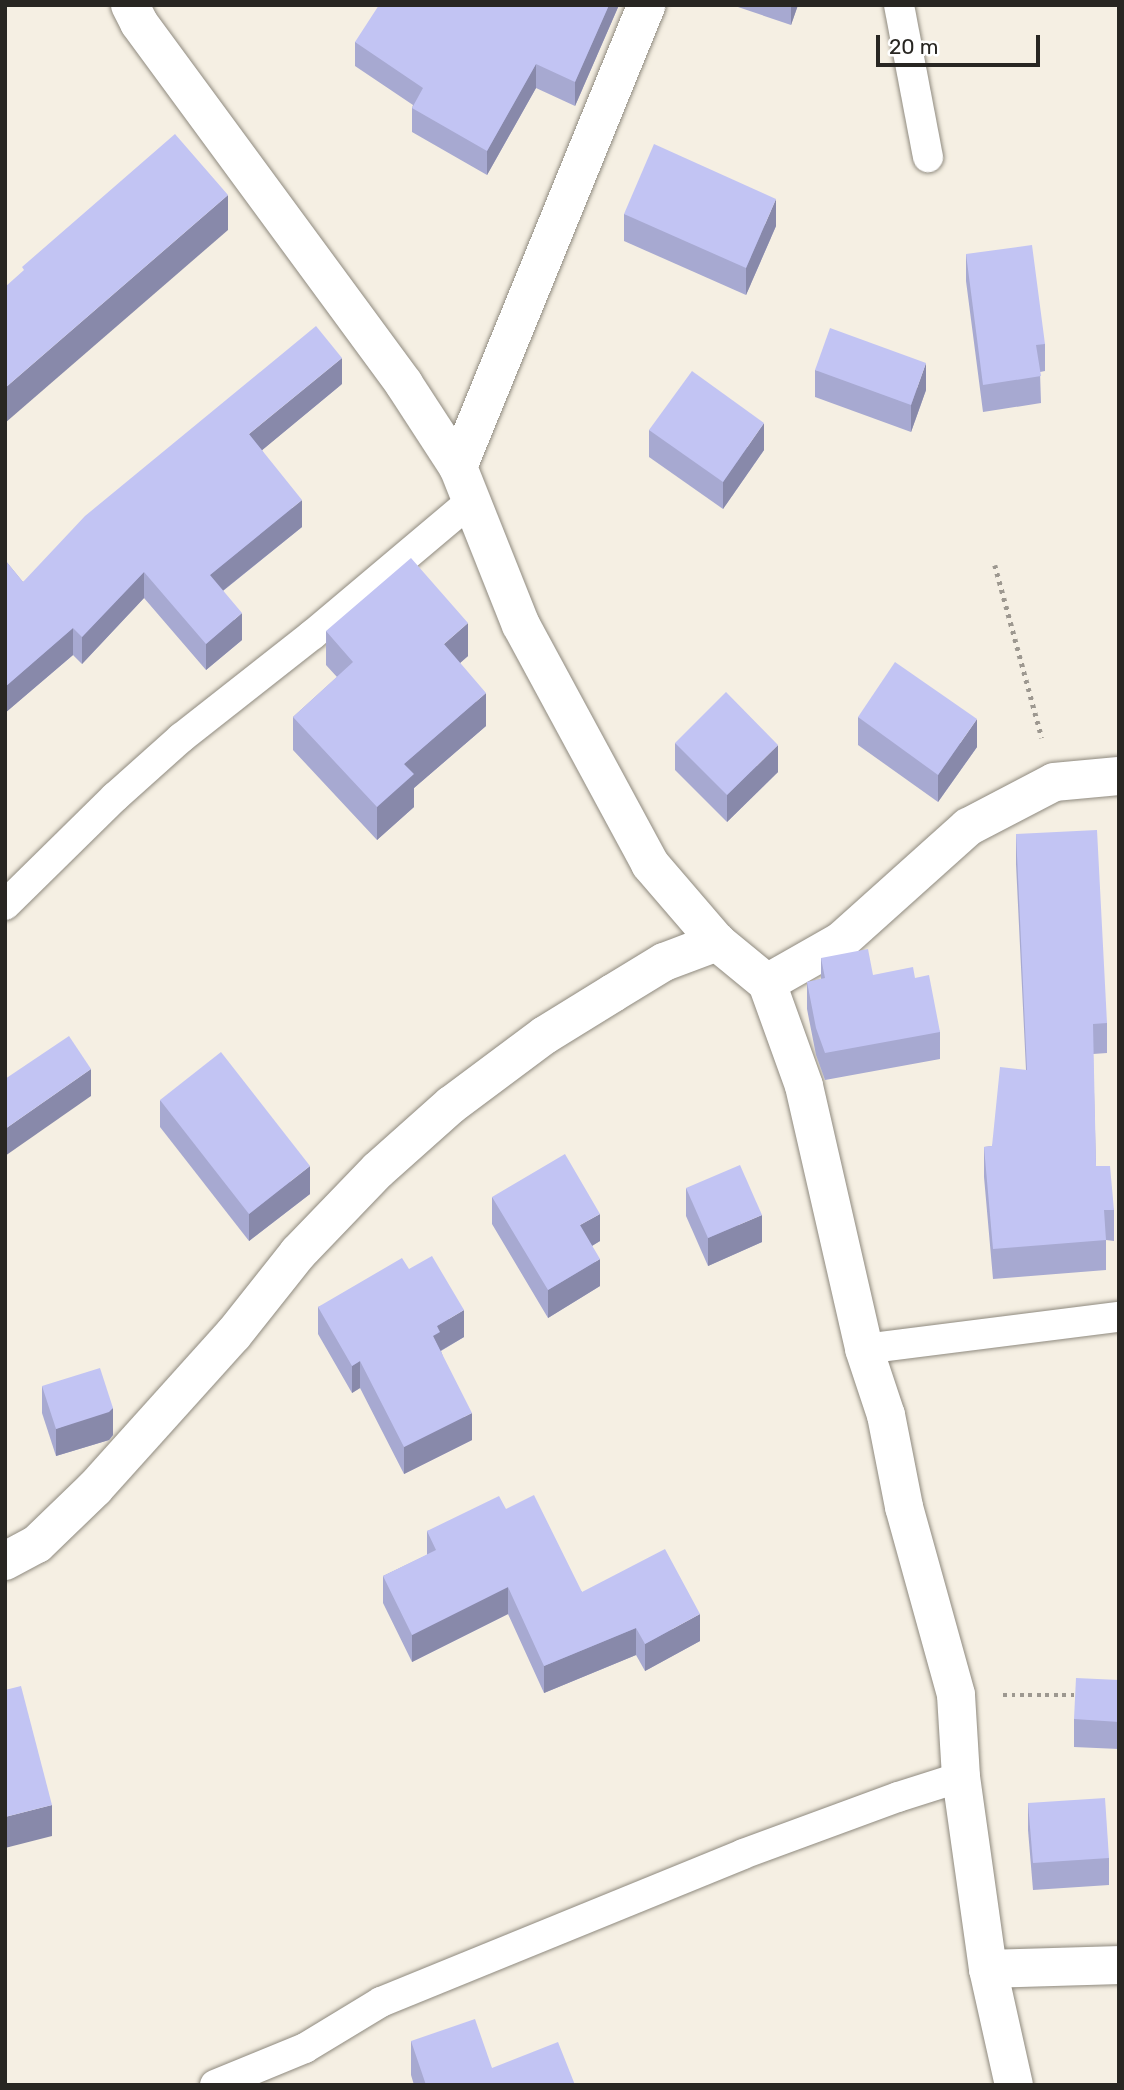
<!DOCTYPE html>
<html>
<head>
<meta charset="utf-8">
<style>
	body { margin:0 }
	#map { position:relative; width:1124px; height:2090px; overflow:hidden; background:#f5efe3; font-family:Rubik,sans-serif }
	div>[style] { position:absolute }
	.path>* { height:4.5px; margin-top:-2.25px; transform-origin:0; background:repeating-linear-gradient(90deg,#9d9890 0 3.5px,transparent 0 8.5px) }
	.roads { filter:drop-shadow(0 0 2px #8f8a7f) drop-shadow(0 0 2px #8f8a7f) }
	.lane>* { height:30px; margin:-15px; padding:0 15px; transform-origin:15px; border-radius:15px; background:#fff }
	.street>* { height:38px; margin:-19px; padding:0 19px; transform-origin:19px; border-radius:19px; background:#fff }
	.wall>* { inset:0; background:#a7a9d1 }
	.shaded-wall>* { inset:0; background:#8889aa }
	.building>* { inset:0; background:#c2c4f3 }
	span { translate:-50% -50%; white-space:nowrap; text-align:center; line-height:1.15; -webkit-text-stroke:5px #fff; paint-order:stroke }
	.frame { position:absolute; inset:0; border:7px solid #282622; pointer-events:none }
	.scale { position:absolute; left:876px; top:35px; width:164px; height:32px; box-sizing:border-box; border:4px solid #282622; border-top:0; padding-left:9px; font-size:21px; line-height:24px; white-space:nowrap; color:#282622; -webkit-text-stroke:5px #fff; paint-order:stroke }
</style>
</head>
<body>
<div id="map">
	<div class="path">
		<div style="left:995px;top:565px;width:179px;rotate:74.8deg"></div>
		<div style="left:1003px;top:1695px;width:75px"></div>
	</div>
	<div class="roads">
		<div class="lane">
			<div style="left:899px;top:5px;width:155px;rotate:79.2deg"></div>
			<div style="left:5px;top:905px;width:154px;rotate:-44.5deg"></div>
			<div style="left:115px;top:797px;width:89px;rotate:-41.8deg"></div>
			<div style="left:181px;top:738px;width:167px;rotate:-38.2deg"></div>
			<div style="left:312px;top:635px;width:208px;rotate:-40.1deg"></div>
			<div style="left:864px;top:1349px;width:257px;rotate:-7.2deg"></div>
			<div style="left:215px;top:2085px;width:97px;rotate:-22.3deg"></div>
			<div style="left:305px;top:2048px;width:89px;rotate:-31.2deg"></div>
			<div style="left:381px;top:2002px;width:391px;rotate:-22.2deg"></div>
			<div style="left:743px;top:1854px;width:165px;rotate:-20.2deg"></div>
			<div style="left:898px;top:1797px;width:66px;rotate:-17.6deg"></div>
		</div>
		<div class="street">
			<div style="left:130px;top:5px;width:20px;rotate:63deg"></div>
			<div style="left:139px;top:23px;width:448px;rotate:53.7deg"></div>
			<div style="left:404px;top:384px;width:99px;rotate:57deg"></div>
			<div style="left:458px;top:467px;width:170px;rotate:68.3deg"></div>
			<div style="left:521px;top:625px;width:272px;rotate:61.6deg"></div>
			<div style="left:650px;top:864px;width:103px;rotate:49.3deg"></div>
			<div style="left:717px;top:942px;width:65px;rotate:39.4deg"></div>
			<div style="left:767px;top:983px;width:109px;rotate:70.2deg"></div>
			<div style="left:804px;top:1086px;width:270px;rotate:77.1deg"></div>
			<div style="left:864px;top:1349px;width:70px;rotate:71.6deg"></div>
			<div style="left:886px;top:1415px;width:94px;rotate:78.9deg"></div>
			<div style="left:904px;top:1507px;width:195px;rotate:74.5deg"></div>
			<div style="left:956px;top:1695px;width:82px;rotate:86.5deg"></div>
			<div style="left:961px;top:1777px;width:194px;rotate:82deg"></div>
			<div style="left:988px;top:1969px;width:119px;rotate:77.4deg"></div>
			<div style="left:458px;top:467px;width:499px;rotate:-67.8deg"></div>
			<div style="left:767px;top:983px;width:85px;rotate:-29.6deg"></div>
			<div style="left:841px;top:941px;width:171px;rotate:-41.9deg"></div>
			<div style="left:968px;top:827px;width:97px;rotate:-27.6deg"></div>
			<div style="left:1054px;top:782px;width:65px;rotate:-5.3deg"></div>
			<div style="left:5px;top:1561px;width:36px;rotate:-28deg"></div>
			<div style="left:37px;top:1544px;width:81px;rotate:-44deg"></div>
			<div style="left:95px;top:1488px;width:206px;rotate:-48deg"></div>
			<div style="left:233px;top:1335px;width:105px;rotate:-51.6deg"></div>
			<div style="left:298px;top:1253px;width:115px;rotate:-46.1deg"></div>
			<div style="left:378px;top:1170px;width:98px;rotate:-41.7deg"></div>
			<div style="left:451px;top:1105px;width:117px;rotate:-36.7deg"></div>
			<div style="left:545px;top:1035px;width:80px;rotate:-31.7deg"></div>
			<div style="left:613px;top:993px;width:60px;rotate:-31.3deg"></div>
			<div style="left:664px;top:962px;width:57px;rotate:-20.7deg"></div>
			<div style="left:988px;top:1969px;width:131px;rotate:-1.7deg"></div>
		</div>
	</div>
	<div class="wall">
		<div style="clip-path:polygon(619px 5px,575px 106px,536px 88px,487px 175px,412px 132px,412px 108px,413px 105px,355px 66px,355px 42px)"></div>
		<div style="clip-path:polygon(732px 5px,798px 5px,791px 25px)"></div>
		<div style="clip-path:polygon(624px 214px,776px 226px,746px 295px,624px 241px)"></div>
		<div style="clip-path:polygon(966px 254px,1045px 344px,1045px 371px,1040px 372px,1041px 403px,983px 412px,966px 281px)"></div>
		<div style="clip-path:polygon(815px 370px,926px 390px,911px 432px,815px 397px)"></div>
		<div style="clip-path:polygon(342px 384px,262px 450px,302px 527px,223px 591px,242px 640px,206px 670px,144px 598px,82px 664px,73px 655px,5px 713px,5px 560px,23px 582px)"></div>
		<div style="clip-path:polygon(649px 430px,764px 450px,723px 509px,649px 457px)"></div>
		<div style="clip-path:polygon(326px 631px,468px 656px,460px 663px,486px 726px,414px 788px,414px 807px,377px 840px,293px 750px,293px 717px,337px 677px,326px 665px)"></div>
		<div style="clip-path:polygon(858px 717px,977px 747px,938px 802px,858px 745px)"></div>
		<div style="clip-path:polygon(675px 743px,778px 772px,727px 822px,675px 770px)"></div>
		<div style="clip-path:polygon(1016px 834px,1107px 1023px,1107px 1053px,1093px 1054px,1096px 1166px,1114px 1210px,1114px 1241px,1106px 1240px,1106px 1270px,993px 1279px,984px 1177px,984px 1147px,992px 1146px,1026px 1070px,1016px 864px)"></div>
		<div style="clip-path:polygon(821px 958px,873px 975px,915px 978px,940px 1032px,940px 1059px,825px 1080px,816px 1055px,807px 1009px,807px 982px,821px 979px)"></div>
		<div style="clip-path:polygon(160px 1100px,310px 1194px,249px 1241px,160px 1127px)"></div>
		<div style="clip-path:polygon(686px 1188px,762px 1242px,708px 1266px,686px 1216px)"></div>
		<div style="clip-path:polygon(492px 1197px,600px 1241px,592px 1246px,600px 1286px,548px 1318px,492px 1224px)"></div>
		<div style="clip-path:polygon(409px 1269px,464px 1337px,441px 1351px,472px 1440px,404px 1474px,360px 1388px,352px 1393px,318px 1334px,318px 1307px)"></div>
		<div style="clip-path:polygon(42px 1386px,113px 1435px,109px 1440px,56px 1456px,42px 1413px)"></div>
		<div style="clip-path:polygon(506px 1509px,582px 1592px,700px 1641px,645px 1671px,636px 1655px,544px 1693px,508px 1614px,412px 1662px,383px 1603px,383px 1576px,427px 1555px,427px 1531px)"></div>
		<div style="clip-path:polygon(1119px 1680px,1119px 1749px,1074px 1747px,1074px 1719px)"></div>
		<div style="clip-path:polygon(1028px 1803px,1109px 1858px,1109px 1885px,1033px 1890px,1028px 1830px)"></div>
		<div style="clip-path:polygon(411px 2041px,492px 2068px,575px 2085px,414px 2085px,411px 2075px)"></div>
	</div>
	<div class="shaded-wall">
		<div style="clip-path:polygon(609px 5px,619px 5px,575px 106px,575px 82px)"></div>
		<div style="clip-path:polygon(791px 5px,798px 5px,791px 25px)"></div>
		<div style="clip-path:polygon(536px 64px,536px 88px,487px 175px,487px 151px)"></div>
		<div style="clip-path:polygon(228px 195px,228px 230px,5px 423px,5px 388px)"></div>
		<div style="clip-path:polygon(776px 199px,776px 226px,746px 295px,746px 268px)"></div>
		<div style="clip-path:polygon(342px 358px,342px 384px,249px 461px,249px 434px)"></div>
		<div style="clip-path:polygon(926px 363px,926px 390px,911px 432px,911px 405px)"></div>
		<div style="clip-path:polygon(764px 423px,764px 450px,723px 509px,723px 482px)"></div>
		<div style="clip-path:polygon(302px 500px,302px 527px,210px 601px,210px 575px)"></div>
		<div style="clip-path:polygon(144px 572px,144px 598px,82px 664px,82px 637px)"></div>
		<div style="clip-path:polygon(242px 613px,242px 640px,206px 670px,206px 644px)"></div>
		<div style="clip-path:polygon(468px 623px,468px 656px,444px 677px,444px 644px)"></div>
		<div style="clip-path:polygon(73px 628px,73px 655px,5px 713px,5px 687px)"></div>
		<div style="clip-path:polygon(486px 693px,486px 726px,414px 788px,414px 807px,377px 840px,377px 807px,404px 764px)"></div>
		<div style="clip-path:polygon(977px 719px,977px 747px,938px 802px,938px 775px)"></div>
		<div style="clip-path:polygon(778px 745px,778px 772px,727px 822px,727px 795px)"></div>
		<div style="clip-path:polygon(91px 1069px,91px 1096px,5px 1156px,5px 1129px)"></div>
		<div style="clip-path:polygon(310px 1166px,310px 1194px,249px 1241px,249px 1214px)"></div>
		<div style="clip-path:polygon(600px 1214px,600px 1241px,580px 1253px,580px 1225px)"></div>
		<div style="clip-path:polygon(762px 1215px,762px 1242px,708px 1266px,708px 1238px)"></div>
		<div style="clip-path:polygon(600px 1259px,600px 1286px,548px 1318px,548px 1290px)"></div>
		<div style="clip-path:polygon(464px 1310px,464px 1337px,440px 1351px,433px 1336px,437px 1326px)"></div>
		<div style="clip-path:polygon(360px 1361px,360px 1388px,352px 1393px,352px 1366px)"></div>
		<div style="clip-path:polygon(113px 1408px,113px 1435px,109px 1440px,56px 1456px,56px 1429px)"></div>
		<div style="clip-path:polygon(472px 1413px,472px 1440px,404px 1474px,404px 1447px)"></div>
		<div style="clip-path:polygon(508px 1587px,508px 1614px,412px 1662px,412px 1635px)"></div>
		<div style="clip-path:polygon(700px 1614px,700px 1641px,645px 1671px,645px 1644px)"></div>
		<div style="clip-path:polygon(636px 1628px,636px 1655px,544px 1693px,544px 1666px)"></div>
		<div style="clip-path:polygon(52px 1805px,52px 1836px,5px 1848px,5px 1817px)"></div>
	</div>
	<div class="building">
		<div style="clip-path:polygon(379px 5px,609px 5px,575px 82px,536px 64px,487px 151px,412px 108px,423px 88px,355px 42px)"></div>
		<div style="clip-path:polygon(175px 134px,228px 195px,5px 388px,5px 287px,24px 270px,22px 267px)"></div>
		<div style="clip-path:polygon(654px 144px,776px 199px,746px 268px,624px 214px)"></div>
		<div style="clip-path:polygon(1032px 245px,1045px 344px,1036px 345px,1041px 376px,983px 385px,966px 254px)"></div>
		<div style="clip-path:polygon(316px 326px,342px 358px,249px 434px,302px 500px,210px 575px,242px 613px,206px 644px,144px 572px,82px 637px,73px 628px,5px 687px,5px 560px,23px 582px,85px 516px)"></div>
		<div style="clip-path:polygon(830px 328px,926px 363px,911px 405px,815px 370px)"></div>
		<div style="clip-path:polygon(692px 371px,764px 423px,723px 482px,649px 430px)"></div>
		<div style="clip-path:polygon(411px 558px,468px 623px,444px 644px,486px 693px,404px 764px,414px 774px,377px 807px,293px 717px,353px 662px,326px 631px)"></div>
		<div style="clip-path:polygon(895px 662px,977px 719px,938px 775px,858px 717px)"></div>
		<div style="clip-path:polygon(726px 692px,778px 745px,727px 795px,675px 743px)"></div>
		<div style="clip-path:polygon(1097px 830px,1107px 1023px,1093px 1024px,1096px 1166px,1110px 1166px,1114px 1210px,1104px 1210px,1106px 1240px,993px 1249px,984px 1147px,992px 1146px,1000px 1067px,1027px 1070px,1016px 834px)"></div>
		<div style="clip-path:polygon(868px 949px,873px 975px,913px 967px,915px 978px,929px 975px,940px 1032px,825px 1053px,816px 1028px,807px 982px,825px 978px,821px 958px)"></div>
		<div style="clip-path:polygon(69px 1036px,91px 1069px,5px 1129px,5px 1079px)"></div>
		<div style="clip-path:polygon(221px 1052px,310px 1166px,249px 1214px,160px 1100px)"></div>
		<div style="clip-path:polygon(565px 1154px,600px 1214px,580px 1225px,600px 1259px,548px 1290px,492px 1197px)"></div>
		<div style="clip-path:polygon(740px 1165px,762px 1215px,708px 1238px,686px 1188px)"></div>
		<div style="clip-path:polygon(432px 1256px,464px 1310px,437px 1326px,440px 1332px,433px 1336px,472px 1413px,404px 1447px,360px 1361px,352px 1366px,318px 1307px,402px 1258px,409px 1269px)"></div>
		<div style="clip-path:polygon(100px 1368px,113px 1408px,109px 1412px,56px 1429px,42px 1386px)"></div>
		<div style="clip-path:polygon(534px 1495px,582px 1592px,665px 1549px,700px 1614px,645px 1644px,636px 1628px,544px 1666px,508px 1587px,412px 1635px,383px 1576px,436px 1550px,427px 1531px,499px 1496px,506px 1509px)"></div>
		<div style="clip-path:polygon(1076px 1678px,1119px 1680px,1119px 1722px,1074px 1719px)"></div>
		<div style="clip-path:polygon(21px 1686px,52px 1805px,5px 1817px,5px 1690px)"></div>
		<div style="clip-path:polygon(1105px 1798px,1109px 1858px,1033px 1863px,1028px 1803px)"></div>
		<div style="clip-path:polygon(475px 2019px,492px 2068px,558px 2042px,575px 2085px,426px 2085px,411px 2041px)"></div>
	</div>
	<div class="frame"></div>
	<div class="scale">20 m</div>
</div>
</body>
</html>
